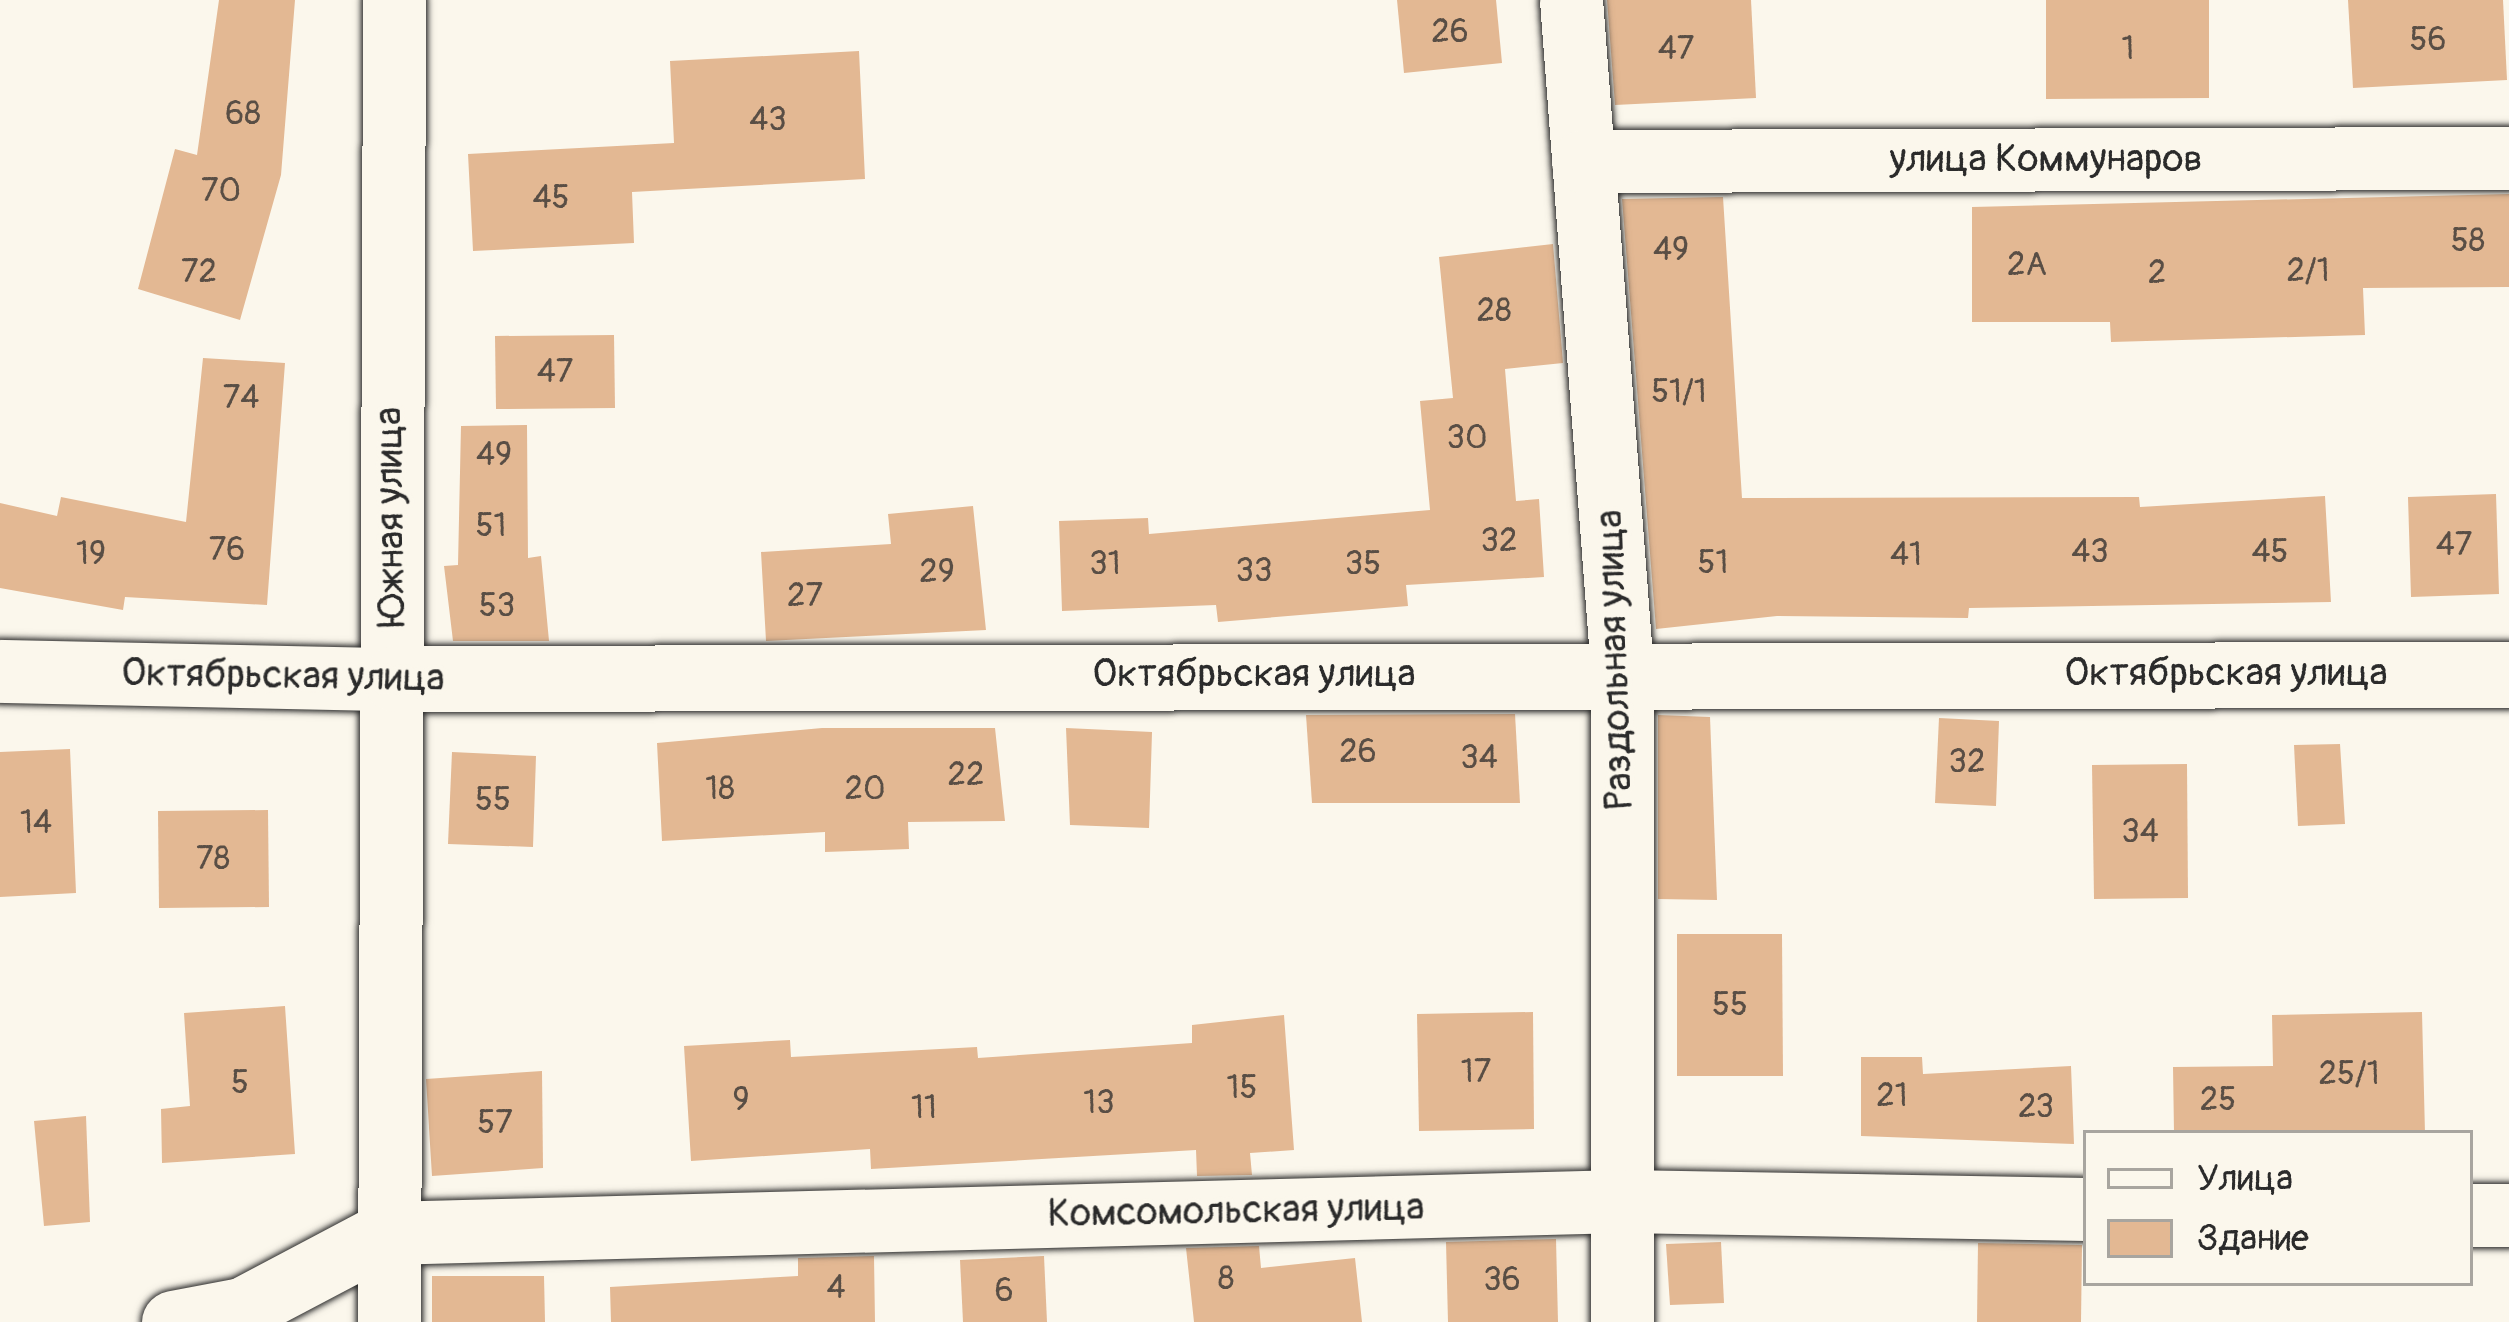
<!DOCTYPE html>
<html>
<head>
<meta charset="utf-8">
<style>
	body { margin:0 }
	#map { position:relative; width:2509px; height:1322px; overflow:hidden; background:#fbf7ec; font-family:Pangolin,sans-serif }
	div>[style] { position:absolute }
	.building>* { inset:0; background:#e3b893 }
	.roads { filter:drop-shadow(0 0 3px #2b2b2b) drop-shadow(0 0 3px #2b2b2b) }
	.minor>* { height:63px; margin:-31.5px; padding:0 31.5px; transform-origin:31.5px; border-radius:31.5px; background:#fbf7ec }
	.tertiary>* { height:66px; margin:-33px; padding:0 33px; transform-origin:33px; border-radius:33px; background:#fbf7ec }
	span { translate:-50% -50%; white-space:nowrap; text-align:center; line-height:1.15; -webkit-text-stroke:9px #fbf7ec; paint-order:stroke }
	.number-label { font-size:33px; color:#594e45 }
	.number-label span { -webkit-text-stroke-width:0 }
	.street-label { font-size:39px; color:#2b2b2b }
	.legend { position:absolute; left:2083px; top:1130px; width:390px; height:156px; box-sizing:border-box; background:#fbf7ec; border:3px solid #a8a59f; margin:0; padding:15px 21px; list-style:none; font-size:36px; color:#2b2b2b }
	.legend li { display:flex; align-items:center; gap:24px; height:60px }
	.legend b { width:60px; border:3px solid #a8a59f }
</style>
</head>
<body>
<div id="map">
	<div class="building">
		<div style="clip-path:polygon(219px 0,295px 0,281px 175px,240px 320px,138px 289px,175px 149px,197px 155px)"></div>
		<div style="clip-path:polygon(1397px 0,1496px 0,1502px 63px,1404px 73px)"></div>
		<div style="clip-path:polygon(1607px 0,1751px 0,1756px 98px,1615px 105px)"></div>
		<div style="clip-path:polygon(2046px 0,2209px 0,2209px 98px,2046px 99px)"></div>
		<div style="clip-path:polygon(2348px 0,2503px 0,2507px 80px,2353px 88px)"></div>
		<div style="clip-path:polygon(859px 51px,865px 179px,632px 192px,634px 243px,473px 251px,468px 154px,674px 143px,670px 61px)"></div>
		<div style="clip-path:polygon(2509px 194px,2509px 287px,2363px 288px,2365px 335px,2111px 342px,2110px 322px,1972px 322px,1972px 207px)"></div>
		<div style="clip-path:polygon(1723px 197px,1742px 498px,2139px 497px,2140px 507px,2325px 496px,2331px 602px,1969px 608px,1968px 618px,1777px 616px,1656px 629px,1622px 199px)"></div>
		<div style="clip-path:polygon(1553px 244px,1563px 363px,1505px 369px,1516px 501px,1539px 499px,1544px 577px,1406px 585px,1408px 606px,1218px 622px,1216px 605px,1062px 611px,1059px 521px,1148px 518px,1149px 534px,1430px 510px,1420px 401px,1453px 398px,1439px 257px)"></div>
		<div style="clip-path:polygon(614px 335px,615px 408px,496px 409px,495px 336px)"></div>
		<div style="clip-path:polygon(203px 358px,285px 363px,267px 605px,125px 597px,123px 610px,0 588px,0 503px,57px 516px,61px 497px,186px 522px)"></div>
		<div style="clip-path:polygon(527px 425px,528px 558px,541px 556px,549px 641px,453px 641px,444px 566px,458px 565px,461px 426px)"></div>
		<div style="clip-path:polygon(2496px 494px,2499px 594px,2411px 597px,2408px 497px)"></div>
		<div style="clip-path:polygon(973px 506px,986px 630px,766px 641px,761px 552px,891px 544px,888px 514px)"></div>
		<div style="clip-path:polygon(1515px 714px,1520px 803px,1312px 803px,1306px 715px)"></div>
		<div style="clip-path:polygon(1658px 715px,1710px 717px,1717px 900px,1658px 899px)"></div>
		<div style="clip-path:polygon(1939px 718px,1999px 721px,1996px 806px,1935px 803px)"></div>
		<div style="clip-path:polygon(822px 728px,995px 728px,1005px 821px,908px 822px,909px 849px,825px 852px,825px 832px,662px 841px,657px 743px)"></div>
		<div style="clip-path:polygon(1066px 728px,1152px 732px,1149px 828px,1070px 825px)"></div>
		<div style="clip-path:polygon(2340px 744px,2345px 824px,2298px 826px,2294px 745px)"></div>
		<div style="clip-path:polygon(70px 749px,76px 893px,0 897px,0 752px)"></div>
		<div style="clip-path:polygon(452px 752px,536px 756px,533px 847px,448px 844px)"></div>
		<div style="clip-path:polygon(2187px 764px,2188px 898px,2094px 899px,2092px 765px)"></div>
		<div style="clip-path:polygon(268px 810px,269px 907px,159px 908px,158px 811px)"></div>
		<div style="clip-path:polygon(1677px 934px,1782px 934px,1783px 1076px,1677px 1076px)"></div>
		<div style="clip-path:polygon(285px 1006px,295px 1154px,162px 1163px,161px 1109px,190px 1106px,184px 1013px)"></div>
		<div style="clip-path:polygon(1533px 1012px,1534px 1129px,1419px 1131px,1417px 1014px)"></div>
		<div style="clip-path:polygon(2422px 1012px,2425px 1133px,2174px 1133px,2173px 1067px,2273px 1066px,2272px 1015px)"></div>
		<div style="clip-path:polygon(1284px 1015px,1294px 1150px,1250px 1153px,1252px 1175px,1197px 1176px,1196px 1150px,871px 1169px,870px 1149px,691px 1161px,684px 1046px,790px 1040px,791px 1057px,977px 1047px,978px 1058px,1192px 1043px,1192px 1025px)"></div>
		<div style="clip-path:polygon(1861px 1057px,1922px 1057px,1923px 1074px,2071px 1066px,2074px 1144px,1861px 1136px)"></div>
		<div style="clip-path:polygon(542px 1071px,543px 1168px,432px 1176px,426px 1079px)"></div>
		<div style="clip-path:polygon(86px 1116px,90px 1222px,44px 1226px,34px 1121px)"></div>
		<div style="clip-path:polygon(1556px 1239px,1558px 1322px,1448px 1322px,1446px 1242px)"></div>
		<div style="clip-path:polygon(1721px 1242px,1724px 1303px,1670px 1305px,1666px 1244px)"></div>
		<div style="clip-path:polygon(1978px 1243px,2082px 1245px,2081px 1322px,1977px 1322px)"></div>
		<div style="clip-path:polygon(1259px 1246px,1261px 1268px,1355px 1258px,1362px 1322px,1194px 1322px,1186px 1248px)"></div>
		<div style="clip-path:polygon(874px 1256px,875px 1322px,611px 1322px,610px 1287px,798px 1276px,798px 1258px)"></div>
		<div style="clip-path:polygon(1044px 1256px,1047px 1322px,963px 1322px,960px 1260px)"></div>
		<div style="clip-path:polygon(432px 1276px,544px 1276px,545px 1322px,432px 1322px)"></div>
	</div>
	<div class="roads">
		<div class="minor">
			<div style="left:1571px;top:0;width:673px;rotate:85.65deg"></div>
			<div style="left:1622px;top:671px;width:651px;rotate:90deg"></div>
			<div style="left:1583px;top:161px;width:926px;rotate:-0.19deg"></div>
			<div style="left:0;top:671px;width:396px;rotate:1.2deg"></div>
			<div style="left:2470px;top:1215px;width:39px"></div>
			<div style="left:173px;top:1322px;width:70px;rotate:-10.7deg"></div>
			<div style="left:242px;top:1309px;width:163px;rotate:-27.8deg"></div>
			<div style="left:386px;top:1233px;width:1236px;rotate:-1.48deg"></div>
			<div style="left:1622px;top:1201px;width:464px;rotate:1deg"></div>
			<div style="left:389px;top:1322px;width:1322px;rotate:-89.78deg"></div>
		</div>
		<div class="tertiary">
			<div style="left:396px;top:679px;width:2113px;rotate:-0.11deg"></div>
		</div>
	</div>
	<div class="number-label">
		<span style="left:1450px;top:32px">26</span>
		<span style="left:2428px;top:40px">56</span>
		<span style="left:1676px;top:49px">47</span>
		<span style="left:2128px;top:49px">1</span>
		<span style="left:243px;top:114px">68</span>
		<span style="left:768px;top:120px">43</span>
		<span style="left:221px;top:191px">70</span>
		<span style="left:551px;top:198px">45</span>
		<span style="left:2468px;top:241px">58</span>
		<span style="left:1671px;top:250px">49</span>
		<span style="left:2027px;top:265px">2А</span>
		<span style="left:2308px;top:271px">2/1</span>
		<span style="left:199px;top:272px">72</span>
		<span style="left:2157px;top:273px">2</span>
		<span style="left:1494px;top:311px">28</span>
		<span style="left:555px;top:372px">47</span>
		<span style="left:1679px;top:392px">51/1</span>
		<span style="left:241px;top:398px">74</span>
		<span style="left:1467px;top:438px">30</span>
		<span style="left:494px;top:455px">49</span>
		<span style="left:491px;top:526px">51</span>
		<span style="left:1499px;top:541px">32</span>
		<span style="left:2454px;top:545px">47</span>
		<span style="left:227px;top:550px">76</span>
		<span style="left:2090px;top:552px">43</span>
		<span style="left:2270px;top:552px">45</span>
		<span style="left:91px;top:554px">19</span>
		<span style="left:1906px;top:555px">41</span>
		<span style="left:1713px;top:563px">51</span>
		<span style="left:1105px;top:564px">31</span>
		<span style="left:1363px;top:564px">35</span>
		<span style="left:1254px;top:571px">33</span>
		<span style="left:937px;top:572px">29</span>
		<span style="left:805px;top:596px">27</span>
		<span style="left:497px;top:606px">53</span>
		<span style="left:1358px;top:752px">26</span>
		<span style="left:1479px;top:758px">34</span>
		<span style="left:1967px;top:762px">32</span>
		<span style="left:966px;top:775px">22</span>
		<span style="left:720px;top:789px">18</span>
		<span style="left:865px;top:789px">20</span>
		<span style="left:493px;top:800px">55</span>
		<span style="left:36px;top:823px">14</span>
		<span style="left:2140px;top:832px">34</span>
		<span style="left:213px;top:859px">78</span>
		<span style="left:1730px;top:1005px">55</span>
		<span style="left:1476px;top:1072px">17</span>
		<span style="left:2349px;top:1074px">25/1</span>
		<span style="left:240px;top:1083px">5</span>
		<span style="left:1242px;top:1088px">15</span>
		<span style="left:1892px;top:1096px">21</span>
		<span style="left:741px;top:1100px">9</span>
		<span style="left:2218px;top:1100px">25</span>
		<span style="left:1099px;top:1103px">13</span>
		<span style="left:2036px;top:1107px">23</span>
		<span style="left:924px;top:1108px">11</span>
		<span style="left:495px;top:1123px">57</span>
		<span style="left:1226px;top:1279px">8</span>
		<span style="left:1502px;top:1280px">36</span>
		<span style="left:836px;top:1288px">4</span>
		<span style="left:1004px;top:1291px">6</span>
	</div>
	<div class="street-label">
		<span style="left:2046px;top:159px">улица Коммунаров</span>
		<span style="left:391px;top:517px;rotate:-91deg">Южная улица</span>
		<span style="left:1615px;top:660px;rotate:-92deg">Раздольная улица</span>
		<span style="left:2226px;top:673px">Октябрьская улица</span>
		<span style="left:1254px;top:674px">Октябрьская улица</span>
		<span style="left:283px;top:676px;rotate:1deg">Октябрьская улица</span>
		<span style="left:1236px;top:1211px;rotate:-1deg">Комсомольская улица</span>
	</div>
	<ul class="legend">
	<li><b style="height:15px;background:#fbf7ec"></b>Улица</li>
	<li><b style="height:33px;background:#e3b893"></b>Здание</li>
	</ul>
</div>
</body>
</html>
